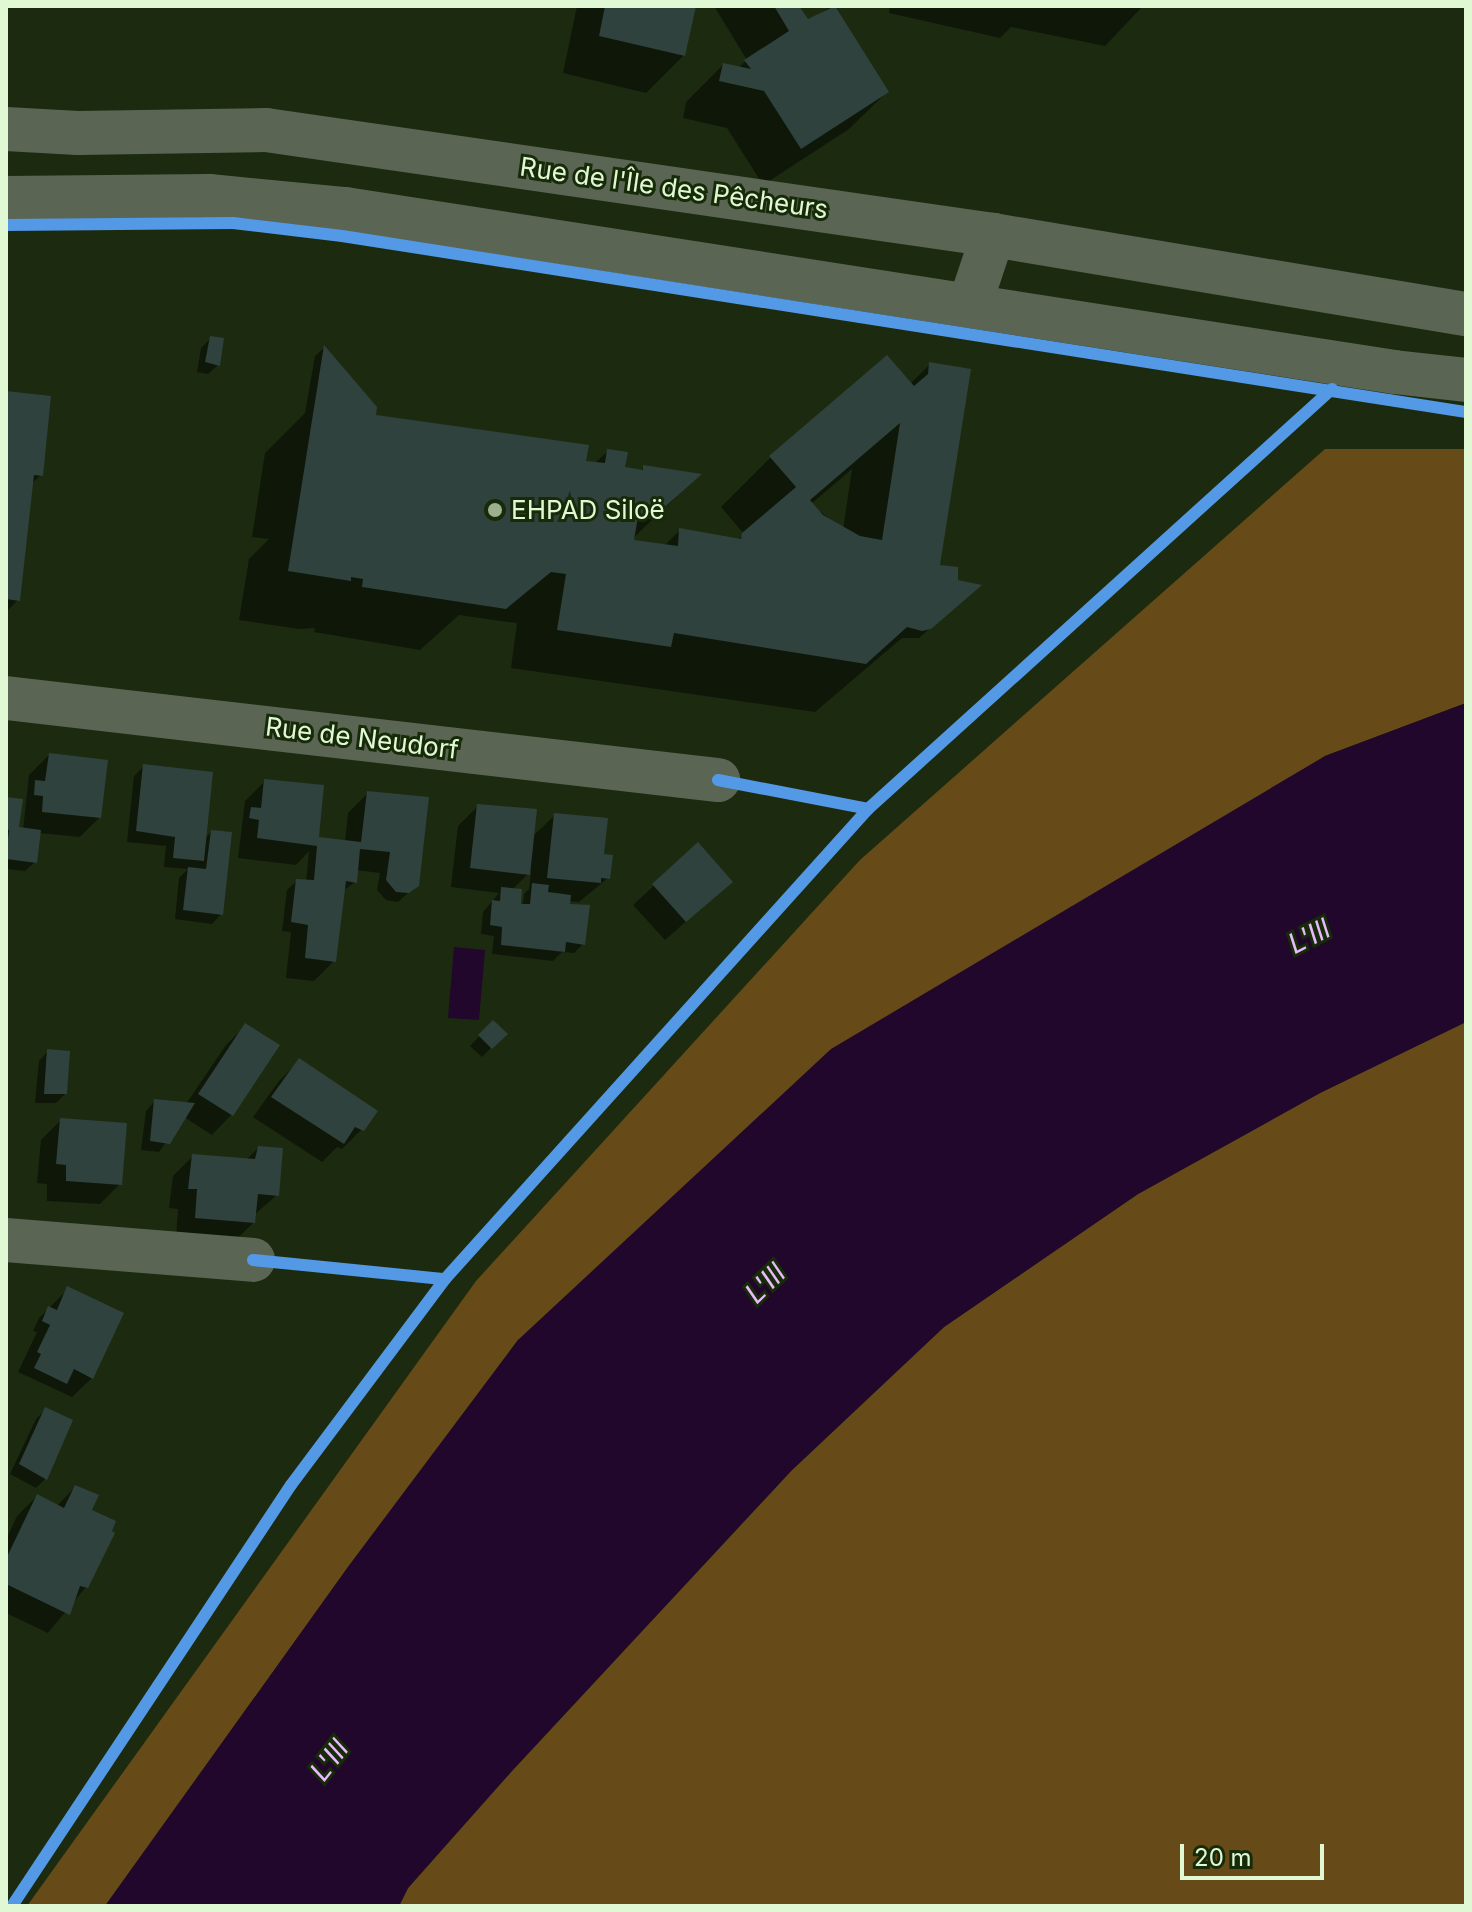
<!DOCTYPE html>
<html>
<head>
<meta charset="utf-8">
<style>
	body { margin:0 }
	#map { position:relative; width:1472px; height:1912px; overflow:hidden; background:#1c2b10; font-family:Inter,sans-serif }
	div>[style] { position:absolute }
	.green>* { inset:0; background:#664b18 }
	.water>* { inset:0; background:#21072b }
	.shadow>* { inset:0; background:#0007 }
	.building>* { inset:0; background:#2f423e }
	.minor>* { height:44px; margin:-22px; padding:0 22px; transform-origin:22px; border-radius:22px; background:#5b6554 }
	.cycleway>* { height:12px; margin:-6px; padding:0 6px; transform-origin:6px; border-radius:6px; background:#5399e6 }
	.dots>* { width:22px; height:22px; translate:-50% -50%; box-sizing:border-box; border:4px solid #172b09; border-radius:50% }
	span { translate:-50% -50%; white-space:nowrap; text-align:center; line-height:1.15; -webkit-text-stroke:6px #172b09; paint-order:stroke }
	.street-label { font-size:26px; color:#e1f8d5 }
	.poi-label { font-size:26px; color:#e1f8d5 }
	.left { translate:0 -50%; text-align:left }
	.water-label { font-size:28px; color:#e7bafd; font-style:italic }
	.frame { position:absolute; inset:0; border:8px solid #e1f8d5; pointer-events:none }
	.scale { position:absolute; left:1180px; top:1844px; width:144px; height:36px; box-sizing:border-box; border:4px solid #e1f8d5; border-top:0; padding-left:10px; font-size:24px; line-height:28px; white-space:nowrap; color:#e1f8d5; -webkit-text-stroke:6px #172b09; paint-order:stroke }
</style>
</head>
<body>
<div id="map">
	<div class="green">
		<div style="clip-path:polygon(1325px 449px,1466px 449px,1466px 703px,1325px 756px,518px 1340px,348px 1567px,105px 1906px,27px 1906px,476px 1281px,860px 860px)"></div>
		<div style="clip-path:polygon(1466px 1022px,1466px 1906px,399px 1906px,408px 1888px,511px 1772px,791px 1471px,944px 1327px,1138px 1194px,1320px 1093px)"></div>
	</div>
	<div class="water">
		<div style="clip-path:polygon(1466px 703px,1466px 1022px,1320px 1093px,1138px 1194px,944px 1327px,791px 1471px,511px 1772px,408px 1888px,399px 1906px,105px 1906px,348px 1567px,518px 1340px,831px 1049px,1325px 756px)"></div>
		<div style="clip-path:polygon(454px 947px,485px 950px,479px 1020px,448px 1018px)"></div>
	</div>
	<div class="shadow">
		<div style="clip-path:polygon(577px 6px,694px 6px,684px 55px,646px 93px,563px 73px)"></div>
		<div style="clip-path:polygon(714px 6px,797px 6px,807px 22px,832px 6px,887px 92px,849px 129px,763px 185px,727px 128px,683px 118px,686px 102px,723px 65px,738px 68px,747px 60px)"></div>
		<div style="clip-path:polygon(890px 6px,1143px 6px,1105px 46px,1011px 27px,1000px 38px,889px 13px)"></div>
		<div style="clip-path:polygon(211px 338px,218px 365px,208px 374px,197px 372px,201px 348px)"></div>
		<div style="clip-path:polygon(evenodd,324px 348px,374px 416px,584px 463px,594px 464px,608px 451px,623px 469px,640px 471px,644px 468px,698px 476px,630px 541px,664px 546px,680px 530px,738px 540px,744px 534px,721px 507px,771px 457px,910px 384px,929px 365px,938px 566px,969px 595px,919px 638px,902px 638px,815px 712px,511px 668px,517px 623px,500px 621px,459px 615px,420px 650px,314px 632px,315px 628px,299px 629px,239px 620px,249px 559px,269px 539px,252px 537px,265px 453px,305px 413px,315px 356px,324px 348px,852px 469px,843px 530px,811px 504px,852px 469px)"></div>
		<div style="clip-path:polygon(6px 393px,41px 475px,30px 485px,18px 600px,6px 612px)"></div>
		<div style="clip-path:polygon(49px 755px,100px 817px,80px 837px,39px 833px,35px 862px,25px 871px,6px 869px,6px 799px,17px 829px,23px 830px,29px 775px)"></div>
		<div style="clip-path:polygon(144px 766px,204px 839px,211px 832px,221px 914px,212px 924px,175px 919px,179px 878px,188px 869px,164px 867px,166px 846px,127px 842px,134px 776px)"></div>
		<div style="clip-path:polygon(265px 781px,316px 842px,345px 842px,348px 813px,368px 793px,417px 885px,398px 902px,386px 900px,377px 890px,380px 873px,356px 870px,355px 882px,343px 891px,334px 961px,314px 981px,286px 978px,291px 932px,282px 931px,287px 890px,297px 881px,306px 882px,309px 851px,296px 865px,238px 858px,245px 801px)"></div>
		<div style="clip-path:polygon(evenodd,478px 806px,532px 837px,555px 815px,601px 860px,608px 878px,579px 902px,568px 901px,583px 944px,574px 953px,562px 952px,553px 961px,492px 954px,494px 936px,481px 934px,483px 912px,499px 893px,451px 887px,458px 826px,478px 806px,531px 871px,529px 889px,524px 894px,522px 913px,512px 890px,531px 871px)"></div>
		<div style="clip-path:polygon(698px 845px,731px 882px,665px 940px,633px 905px)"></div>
		<div style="clip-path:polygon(493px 1022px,505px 1034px,482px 1057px,470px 1046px)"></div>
		<div style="clip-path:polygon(246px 1025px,231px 1115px,212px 1135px,184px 1117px,159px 1152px,141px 1150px,146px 1111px,155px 1101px,186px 1104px,226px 1045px)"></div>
		<div style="clip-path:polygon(48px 1051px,65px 1094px,56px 1103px,35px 1103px,39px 1061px)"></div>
		<div style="clip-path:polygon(299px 1061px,362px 1129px,342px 1149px,337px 1147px,322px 1162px,253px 1117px,279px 1081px)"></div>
		<div style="clip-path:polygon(61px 1120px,120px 1184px,100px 1204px,47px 1201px,47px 1184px,37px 1183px,41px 1140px)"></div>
		<div style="clip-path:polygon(258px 1148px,277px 1195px,254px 1215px,254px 1222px,234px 1242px,176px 1237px,178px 1209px,169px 1208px,173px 1176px,193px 1156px,246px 1160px)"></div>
		<div style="clip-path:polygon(68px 1289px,92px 1378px,72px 1397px,18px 1372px,37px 1332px,33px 1331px,39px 1318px)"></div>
		<div style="clip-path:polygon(46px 1409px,70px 1421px,45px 1479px,36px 1488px,10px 1474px,36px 1419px)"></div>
		<div style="clip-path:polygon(75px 1487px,89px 1511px,86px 1587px,48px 1633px,6px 1613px,6px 1540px,17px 1516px,37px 1496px,57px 1506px)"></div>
	</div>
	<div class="building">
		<div style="clip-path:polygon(605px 6px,696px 6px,685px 56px,599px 36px)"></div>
		<div style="clip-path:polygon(774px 6px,799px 6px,808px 19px,835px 6px,889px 92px,801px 149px,764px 91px,719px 81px,723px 63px,751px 69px,744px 60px,789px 31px)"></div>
		<div style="clip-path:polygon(210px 336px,224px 338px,220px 366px,205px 362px)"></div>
		<div style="clip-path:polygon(evenodd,324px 345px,377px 407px,376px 415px,589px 445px,586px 461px,605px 463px,607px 449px,628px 452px,625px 467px,643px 470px,643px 465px,702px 474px,651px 519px,638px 517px,634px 540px,678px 546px,679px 528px,741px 539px,742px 533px,796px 487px,769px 456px,887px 355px,914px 386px,928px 374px,929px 362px,971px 369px,940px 565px,958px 567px,958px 580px,982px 585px,931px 629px,922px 631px,907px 627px,866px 664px,674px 633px,671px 647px,557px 630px,566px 574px,551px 572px,506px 609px,362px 587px,363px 579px,351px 577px,351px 581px,288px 571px,324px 345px,900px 423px,882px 540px,860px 536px,823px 515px,810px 500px,900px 423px)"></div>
		<div style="clip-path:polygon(6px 391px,51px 396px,43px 476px,34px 475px,20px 601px,6px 599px)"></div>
		<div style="clip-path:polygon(49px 753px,108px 760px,101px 818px,42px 812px,43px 796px,34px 795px,35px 780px,45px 781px)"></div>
		<div style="clip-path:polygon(143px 764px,213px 772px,204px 861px,173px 858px,175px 837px,136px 831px)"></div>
		<div style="clip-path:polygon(264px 779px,324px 785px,319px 837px,361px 842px,367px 791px,429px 797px,419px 886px,409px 893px,396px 892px,386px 880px,390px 852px,360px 849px,357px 883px,346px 881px,336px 962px,305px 958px,308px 925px,291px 922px,296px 879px,314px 880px,317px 846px,257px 838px,259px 820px,249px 818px,251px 807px,261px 808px)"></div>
		<div style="clip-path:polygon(6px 797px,23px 799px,19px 827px,41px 830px,37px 863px,6px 859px,9px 830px,6px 829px)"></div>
		<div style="clip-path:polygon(477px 804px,537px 809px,530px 875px,470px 868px)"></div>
		<div style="clip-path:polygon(554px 813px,608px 818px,604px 854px,613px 855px,610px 879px,601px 878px,601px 883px,547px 878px)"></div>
		<div style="clip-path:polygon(211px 830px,232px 832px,223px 915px,183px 910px,188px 867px,206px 869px)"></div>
		<div style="clip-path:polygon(698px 842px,733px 882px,686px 922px,652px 884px)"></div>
		<div style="clip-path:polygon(532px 883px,549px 885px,548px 892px,571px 895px,570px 904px,590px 905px,585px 945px,566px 942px,565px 952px,501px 945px,502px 927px,490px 925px,492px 900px,500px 901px,501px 887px,522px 889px,521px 904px,530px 904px)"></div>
		<div style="clip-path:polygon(493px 1020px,508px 1034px,492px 1049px,478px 1035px)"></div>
		<div style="clip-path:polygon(245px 1023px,280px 1045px,233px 1116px,198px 1094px)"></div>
		<div style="clip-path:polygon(47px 1049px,70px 1051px,67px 1094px,44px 1094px)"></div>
		<div style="clip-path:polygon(299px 1058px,378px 1111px,364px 1131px,355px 1127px,344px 1144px,271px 1097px)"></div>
		<div style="clip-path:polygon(154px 1099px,195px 1103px,170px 1144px,150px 1141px)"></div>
		<div style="clip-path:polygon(60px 1118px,127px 1123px,122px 1185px,66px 1181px,66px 1165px,56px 1164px)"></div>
		<div style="clip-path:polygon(258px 1146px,283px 1148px,279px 1196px,258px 1194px,255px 1223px,195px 1218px,197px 1189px,188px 1189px,192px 1154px,255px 1159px)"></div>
		<div style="clip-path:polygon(67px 1286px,124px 1313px,93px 1379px,74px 1369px,67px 1384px,34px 1368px,41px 1354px,37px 1352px,50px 1325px,42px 1321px,48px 1306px,57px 1310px)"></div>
		<div style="clip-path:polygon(45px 1407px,73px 1420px,47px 1480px,19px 1464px)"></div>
		<div style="clip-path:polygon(75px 1485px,99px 1495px,92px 1510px,116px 1521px,112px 1531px,115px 1533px,88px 1588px,80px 1586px,70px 1615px,6px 1584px,6px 1559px,37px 1494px,64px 1508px)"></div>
	</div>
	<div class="minor">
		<div style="left:6px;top:129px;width:72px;rotate:3.2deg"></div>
		<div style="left:78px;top:133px;width:188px;rotate:-0.9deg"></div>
		<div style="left:266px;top:130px;width:735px;rotate:8.22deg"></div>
		<div style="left:993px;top:235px;width:480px;rotate:9.5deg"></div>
		<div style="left:6px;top:198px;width:203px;rotate:-0.6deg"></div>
		<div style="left:209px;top:196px;width:137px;rotate:5.5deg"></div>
		<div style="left:345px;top:209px;width:1062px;rotate:8.83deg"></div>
		<div style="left:1394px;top:372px;width:72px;rotate:6.3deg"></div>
		<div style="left:970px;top:304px;width:73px;rotate:-71.6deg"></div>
		<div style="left:6px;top:698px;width:717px;rotate:6.57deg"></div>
		<div style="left:6px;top:1240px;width:248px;rotate:4.6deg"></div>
	</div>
	<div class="cycleway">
		<div style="left:6px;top:225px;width:227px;rotate:-0.5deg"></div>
		<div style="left:233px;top:223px;width:110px;rotate:6.8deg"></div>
		<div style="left:342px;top:236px;width:1138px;rotate:8.9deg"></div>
		<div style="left:718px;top:780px;width:153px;rotate:10.9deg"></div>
		<div style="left:253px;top:1260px;width:193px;rotate:5.7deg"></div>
		<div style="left:12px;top:1906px;width:505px;rotate:-56.47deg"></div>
		<div style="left:291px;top:1485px;width:257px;rotate:-53.2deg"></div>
		<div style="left:445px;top:1279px;width:632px;rotate:-48.01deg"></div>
		<div style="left:868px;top:809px;width:626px;rotate:-42.15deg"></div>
	</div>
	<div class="dots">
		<div style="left:495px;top:510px;background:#9cb090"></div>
	</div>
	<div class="street-label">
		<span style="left:674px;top:188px;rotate:8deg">Rue de l'Île des Pêcheurs</span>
		<span style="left:362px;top:738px;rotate:7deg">Rue de Neudorf</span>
	</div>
	<div class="poi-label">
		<span class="left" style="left:511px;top:510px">EHPAD Siloë</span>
	</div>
	<div class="water-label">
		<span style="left:1309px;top:936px;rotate:-27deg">L'Ill</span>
		<span style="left:765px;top:1283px;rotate:-44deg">L'Ill</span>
		<span style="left:329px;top:1760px;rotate:-52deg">L'Ill</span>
	</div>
	<div class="frame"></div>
	<div class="scale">20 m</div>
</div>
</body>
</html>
